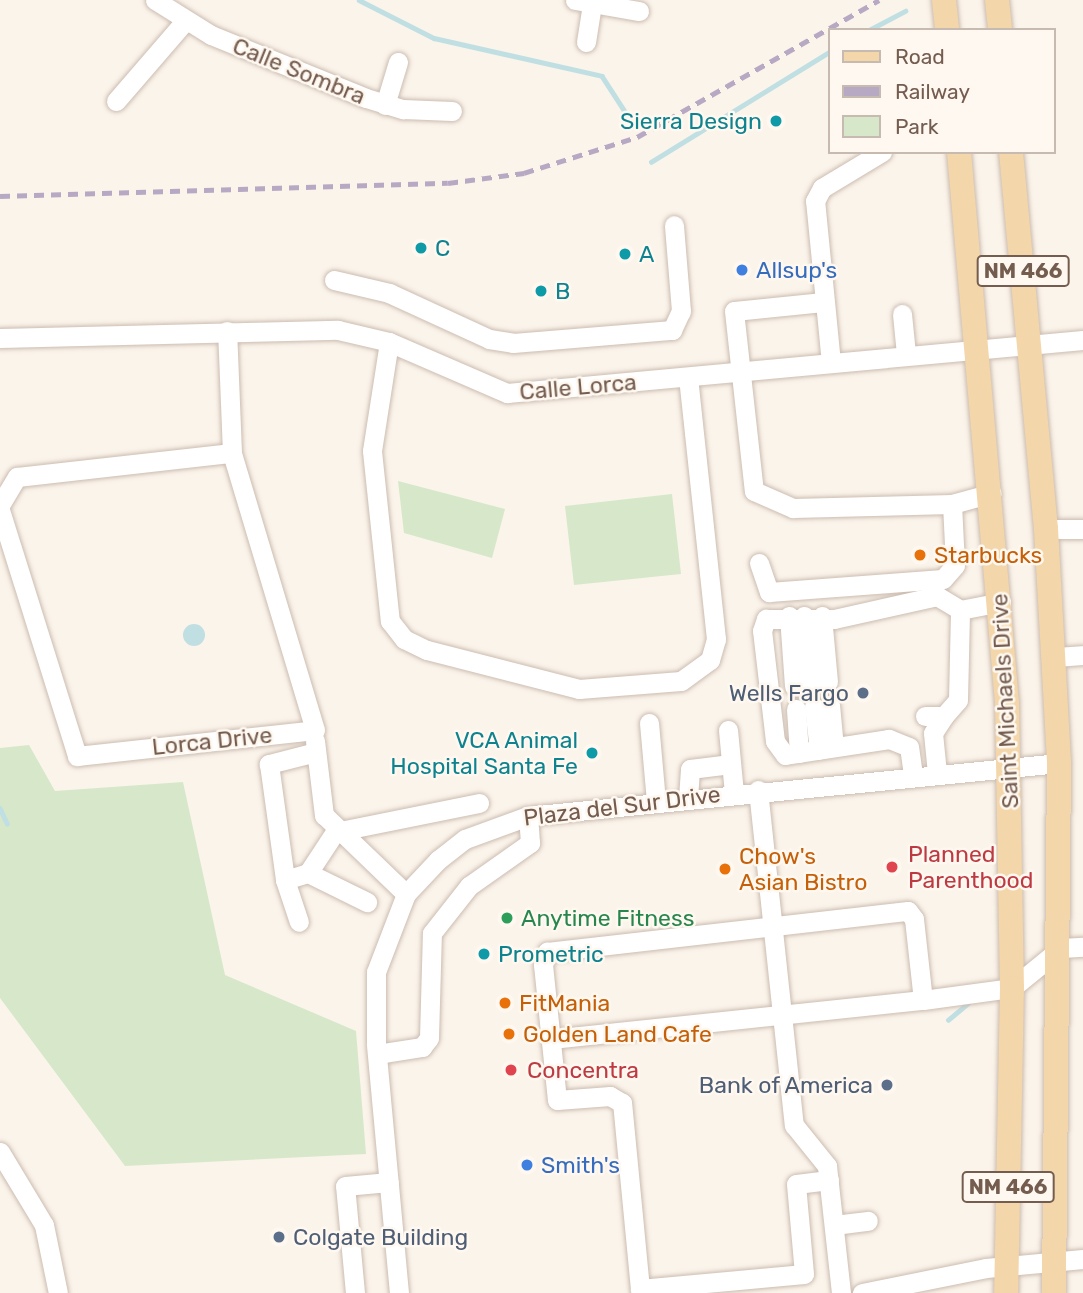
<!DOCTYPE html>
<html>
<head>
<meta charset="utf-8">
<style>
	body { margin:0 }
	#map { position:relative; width:1083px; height:1293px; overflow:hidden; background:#fbf4ea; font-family:Rubik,sans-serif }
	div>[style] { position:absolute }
	.green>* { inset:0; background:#d6e8c9 }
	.water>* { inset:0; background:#c0dfe3 }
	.round { border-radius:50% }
	.stream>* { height:4.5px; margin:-2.25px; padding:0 2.25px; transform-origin:2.25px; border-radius:2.25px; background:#c0dfe3 }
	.minor-tunnel>* { height:19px; margin-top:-9.5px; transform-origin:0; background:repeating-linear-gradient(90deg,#d9cec3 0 19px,transparent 0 29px) }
	.roads { filter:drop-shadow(0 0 2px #ccbcb1) drop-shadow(0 0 2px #ccbcb1) }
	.minor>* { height:19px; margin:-9.5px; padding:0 9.5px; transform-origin:9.5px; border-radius:9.5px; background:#fff }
	.major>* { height:24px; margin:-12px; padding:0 12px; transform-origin:12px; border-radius:12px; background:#f3d6a9 }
	.rail>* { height:4.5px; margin-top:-2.25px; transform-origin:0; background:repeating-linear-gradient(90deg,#b7a9c4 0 10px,transparent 0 17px) }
	.dots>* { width:19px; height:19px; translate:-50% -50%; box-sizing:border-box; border:4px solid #fef8f0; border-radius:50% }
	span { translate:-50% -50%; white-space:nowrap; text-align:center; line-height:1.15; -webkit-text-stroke:5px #fef8f0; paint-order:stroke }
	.shield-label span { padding:2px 5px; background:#fef8f0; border:2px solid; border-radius:5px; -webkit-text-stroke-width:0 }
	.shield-label { font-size:21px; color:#745c4f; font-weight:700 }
	.street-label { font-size:23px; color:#745c4f }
	.culture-label { font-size:23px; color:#0d838f }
	.right { translate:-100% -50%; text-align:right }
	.left { translate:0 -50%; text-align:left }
	.shop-label { font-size:23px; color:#366cbe }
	.food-label { font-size:23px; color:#c56008 }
	.service-label { font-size:23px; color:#4e5e75 }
	.health-label { font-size:23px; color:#be3a42 }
	.leisure-label { font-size:23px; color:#27864d }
	.legend { position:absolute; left:828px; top:28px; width:228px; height:126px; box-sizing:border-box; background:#fef8f0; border:2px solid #c7bab0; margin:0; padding:9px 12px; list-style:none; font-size:21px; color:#745c4f }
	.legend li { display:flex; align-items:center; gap:14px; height:35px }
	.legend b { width:35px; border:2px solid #c7bab0 }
</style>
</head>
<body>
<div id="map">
	<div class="green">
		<div style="clip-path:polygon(398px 481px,505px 509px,492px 558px,404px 533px)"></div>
		<div style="clip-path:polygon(672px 494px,681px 574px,574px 585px,565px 506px)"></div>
		<div style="clip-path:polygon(29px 745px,55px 791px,183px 782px,225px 975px,356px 1031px,366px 1154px,125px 1166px,0 998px,0 748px)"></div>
	</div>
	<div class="water">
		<div class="round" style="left:183px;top:624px;width:22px;height:22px"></div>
	</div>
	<div class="stream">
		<div style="left:359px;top:0;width:84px;rotate:26.9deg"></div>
		<div style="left:434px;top:38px;width:172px;rotate:12.7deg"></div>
		<div style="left:602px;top:76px;width:48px;rotate:57deg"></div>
		<div style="left:869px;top:30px;width:41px;rotate:-27.8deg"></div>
		<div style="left:651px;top:162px;width:209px;rotate:-31.7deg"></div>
		<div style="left:0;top:808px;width:17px;rotate:65deg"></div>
		<div style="left:948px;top:1020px;width:26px;rotate:-40deg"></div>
	</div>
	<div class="minor-tunnel">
		<div style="left:819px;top:683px;width:23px;rotate:83deg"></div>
		<div style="left:803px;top:685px;width:23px;rotate:85deg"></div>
	</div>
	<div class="roads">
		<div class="minor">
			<div style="left:155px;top:0;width:66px;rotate:32deg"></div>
			<div style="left:211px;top:35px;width:167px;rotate:22.1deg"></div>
			<div style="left:366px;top:98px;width:39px;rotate:17deg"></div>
			<div style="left:403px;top:109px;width:49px;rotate:2.3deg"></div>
			<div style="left:575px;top:0;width:65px;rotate:9.8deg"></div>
			<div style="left:586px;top:42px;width:38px;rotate:-81deg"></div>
			<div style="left:116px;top:101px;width:106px;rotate:-49.2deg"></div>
			<div style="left:385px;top:105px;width:45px;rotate:-73.2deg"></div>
			<div style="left:334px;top:280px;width:57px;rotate:13.3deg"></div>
			<div style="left:389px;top:293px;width:110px;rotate:24.7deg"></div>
			<div style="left:489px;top:339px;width:24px;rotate:9deg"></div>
			<div style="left:513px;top:343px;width:160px;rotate:-4.7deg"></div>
			<div style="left:672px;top:330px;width:21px;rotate:-65deg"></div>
			<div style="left:681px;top:311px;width:86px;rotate:-94.7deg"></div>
			<div style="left:823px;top:302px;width:89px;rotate:174.2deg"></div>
			<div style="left:734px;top:311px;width:181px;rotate:83.7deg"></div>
			<div style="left:754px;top:491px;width:43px;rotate:23.6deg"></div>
			<div style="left:793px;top:508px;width:159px;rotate:-1.4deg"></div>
			<div style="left:952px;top:504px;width:41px;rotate:-15.4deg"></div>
			<div style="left:902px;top:314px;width:40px;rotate:84.3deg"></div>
			<div style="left:0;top:338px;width:338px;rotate:-1.4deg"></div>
			<div style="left:338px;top:330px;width:52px;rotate:13.2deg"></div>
			<div style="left:389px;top:342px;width:129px;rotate:23.4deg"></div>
			<div style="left:507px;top:393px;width:578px;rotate:-5.26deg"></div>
			<div style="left:389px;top:342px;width:110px;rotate:98.9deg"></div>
			<div style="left:372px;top:451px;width:171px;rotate:84deg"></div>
			<div style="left:390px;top:621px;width:23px;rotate:52deg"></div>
			<div style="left:404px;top:639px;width:25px;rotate:26deg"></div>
			<div style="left:427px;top:650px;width:157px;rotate:14.4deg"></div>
			<div style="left:579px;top:689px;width:102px;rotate:-4.5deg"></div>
			<div style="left:681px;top:681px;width:36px;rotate:-36deg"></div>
			<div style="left:710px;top:660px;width:22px;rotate:-74deg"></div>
			<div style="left:716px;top:639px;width:262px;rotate:-96.1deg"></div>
			<div style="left:831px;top:363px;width:163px;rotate:-95.6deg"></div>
			<div style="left:815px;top:201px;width:15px;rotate:-62deg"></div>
			<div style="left:822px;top:188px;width:70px;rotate:-31deg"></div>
			<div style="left:0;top:505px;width:33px;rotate:-59deg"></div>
			<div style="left:17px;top:477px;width:216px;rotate:-6.4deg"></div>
			<div style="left:0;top:510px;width:258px;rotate:72.6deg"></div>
			<div style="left:77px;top:756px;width:239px;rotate:-6.2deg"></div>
			<div style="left:315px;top:730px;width:289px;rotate:-106.7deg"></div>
			<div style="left:232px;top:453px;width:122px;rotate:-92.3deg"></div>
			<div style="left:1046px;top:529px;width:37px"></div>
			<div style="left:759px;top:563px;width:31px;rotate:71deg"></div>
			<div style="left:769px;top:592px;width:174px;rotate:-4.3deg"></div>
			<div style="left:943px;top:579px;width:18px;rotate:-49deg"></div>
			<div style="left:955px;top:565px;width:61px;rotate:-92.8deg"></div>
			<div style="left:789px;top:616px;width:70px;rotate:85.9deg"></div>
			<div style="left:804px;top:616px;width:68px;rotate:83.3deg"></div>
			<div style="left:822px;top:616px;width:66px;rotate:84.8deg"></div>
			<div style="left:1055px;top:657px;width:28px;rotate:-4deg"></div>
			<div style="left:830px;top:705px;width:42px;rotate:84.6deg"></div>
			<div style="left:814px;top:707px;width:43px;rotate:83.4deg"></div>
			<div style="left:796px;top:709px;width:44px;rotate:86.1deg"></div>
			<div style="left:925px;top:716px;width:19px"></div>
			<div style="left:944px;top:716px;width:21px;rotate:-49deg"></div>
			<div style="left:958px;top:700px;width:90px;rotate:-88.7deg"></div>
			<div style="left:649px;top:723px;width:79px;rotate:84.9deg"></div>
			<div style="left:728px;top:730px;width:63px;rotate:84.6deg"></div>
			<div style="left:315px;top:741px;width:75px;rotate:83.1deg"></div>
			<div style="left:324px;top:815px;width:114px;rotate:43.9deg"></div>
			<div style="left:316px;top:752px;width:49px;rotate:165.7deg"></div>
			<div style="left:269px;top:764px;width:117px;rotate:82.1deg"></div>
			<div style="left:285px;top:880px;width:24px;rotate:-17deg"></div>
			<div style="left:308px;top:873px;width:49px;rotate:-56.6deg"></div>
			<div style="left:335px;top:832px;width:147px;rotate:-11.4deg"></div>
			<div style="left:937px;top:773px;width:40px;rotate:-95.7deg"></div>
			<div style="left:933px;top:733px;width:20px;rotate:-57deg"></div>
			<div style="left:913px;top:775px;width:28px;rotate:-98deg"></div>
			<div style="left:909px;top:747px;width:22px;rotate:-158deg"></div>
			<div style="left:889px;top:739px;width:105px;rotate:171.3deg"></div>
			<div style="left:785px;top:755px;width:17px;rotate:-126deg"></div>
			<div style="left:775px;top:741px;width:111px;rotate:-96.7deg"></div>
			<div style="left:762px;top:631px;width:13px;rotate:-72deg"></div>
			<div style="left:766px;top:619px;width:68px"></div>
			<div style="left:834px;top:619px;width:106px;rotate:-12.6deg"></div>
			<div style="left:937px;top:596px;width:27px;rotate:31deg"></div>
			<div style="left:960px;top:610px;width:42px;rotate:-11deg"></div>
			<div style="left:758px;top:790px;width:337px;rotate:83.9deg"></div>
			<div style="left:794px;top:1125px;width:53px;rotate:51.2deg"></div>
			<div style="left:827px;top:1166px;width:128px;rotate:83.7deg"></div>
			<div style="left:688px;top:798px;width:29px;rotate:-86deg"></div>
			<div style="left:690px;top:769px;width:41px;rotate:-7deg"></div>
			<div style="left:308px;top:873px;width:66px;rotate:26.2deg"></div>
			<div style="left:285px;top:880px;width:44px;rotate:71.6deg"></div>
			<div style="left:551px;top:1039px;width:374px;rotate:-6deg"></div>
			<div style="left:377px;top:1054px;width:46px;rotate:-8.8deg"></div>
			<div style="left:422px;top:1047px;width:11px;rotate:-52deg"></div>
			<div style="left:429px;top:1038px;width:105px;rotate:-88.4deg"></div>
			<div style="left:432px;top:933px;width:60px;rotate:-51.8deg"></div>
			<div style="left:469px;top:886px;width:75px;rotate:-35.2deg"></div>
			<div style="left:530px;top:843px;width:27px;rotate:-94deg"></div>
			<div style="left:0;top:1152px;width:85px;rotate:58.9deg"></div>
			<div style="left:44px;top:1225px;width:69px;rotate:78.4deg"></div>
			<div style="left:829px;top:1180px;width:33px;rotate:173deg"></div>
			<div style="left:796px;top:1184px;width:90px;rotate:84.9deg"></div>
			<div style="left:804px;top:1274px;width:165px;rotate:174.8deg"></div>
			<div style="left:640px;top:1289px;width:187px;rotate:-95.5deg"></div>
			<div style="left:622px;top:1103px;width:14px;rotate:-150deg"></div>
			<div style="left:610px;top:1096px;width:53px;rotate:175.7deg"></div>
			<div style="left:557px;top:1100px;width:136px;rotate:-95.9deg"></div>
			<div style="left:543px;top:965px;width:14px;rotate:-73deg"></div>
			<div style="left:547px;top:952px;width:363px;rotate:-6.5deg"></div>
			<div style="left:908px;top:911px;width:10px;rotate:53deg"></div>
			<div style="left:914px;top:919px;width:81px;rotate:83.7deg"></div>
			<div style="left:923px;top:1000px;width:90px;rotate:-7.7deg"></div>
			<div style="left:1012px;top:988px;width:63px;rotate:-39.2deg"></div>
			<div style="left:1061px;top:948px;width:22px;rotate:-3deg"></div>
			<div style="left:834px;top:1225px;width:34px;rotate:-7deg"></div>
			<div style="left:355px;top:1293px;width:107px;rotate:-95.3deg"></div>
			<div style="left:345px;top:1186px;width:44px;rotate:-5.2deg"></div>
			<div style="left:399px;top:1293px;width:251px;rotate:-95.3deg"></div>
			<div style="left:376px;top:1043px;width:71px;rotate:-90deg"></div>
			<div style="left:376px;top:972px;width:84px;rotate:-69deg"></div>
			<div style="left:406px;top:894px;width:47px;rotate:-46.7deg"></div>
			<div style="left:438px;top:860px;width:34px;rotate:-38deg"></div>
			<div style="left:465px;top:839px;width:67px;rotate:-20.1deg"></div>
			<div style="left:528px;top:816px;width:534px;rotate:-5.7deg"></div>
			<div style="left:862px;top:1293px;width:126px;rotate:-11.4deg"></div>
			<div style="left:986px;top:1268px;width:97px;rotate:-5.3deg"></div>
		</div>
		<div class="major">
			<div style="left:944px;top:0;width:30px;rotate:84deg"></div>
			<div style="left:997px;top:0;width:30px;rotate:84deg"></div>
			<div style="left:959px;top:152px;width:553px;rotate:85.02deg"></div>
			<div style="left:1007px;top:703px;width:285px;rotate:89deg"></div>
			<div style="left:1012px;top:988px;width:305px;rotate:91.1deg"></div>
			<div style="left:1011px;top:152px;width:379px;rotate:84.7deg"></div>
			<div style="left:1046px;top:529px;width:234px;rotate:86.8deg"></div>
			<div style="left:1059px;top:763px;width:530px;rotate:90.54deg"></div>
		</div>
	</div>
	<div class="rail">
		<div style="left:0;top:196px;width:448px;rotate:-1.7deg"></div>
		<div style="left:448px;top:183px;width:77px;rotate:-7.5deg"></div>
		<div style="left:524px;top:173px;width:119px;rotate:-17.7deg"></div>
		<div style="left:637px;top:137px;width:278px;rotate:-29.5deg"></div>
	</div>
	<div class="dots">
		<div style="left:776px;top:121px;background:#0f9aa8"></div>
		<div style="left:421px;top:248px;background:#0f9aa8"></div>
		<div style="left:625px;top:254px;background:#0f9aa8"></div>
		<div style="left:742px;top:270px;background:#3f7fe0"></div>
		<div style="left:541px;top:291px;background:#0f9aa8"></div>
		<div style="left:920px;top:555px;background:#e8710a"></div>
		<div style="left:863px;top:693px;background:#5c6f8a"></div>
		<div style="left:592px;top:753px;background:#0f9aa8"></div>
		<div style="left:892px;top:867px;background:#e0444e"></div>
		<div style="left:725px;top:869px;background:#e8710a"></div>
		<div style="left:507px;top:918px;background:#2e9e5b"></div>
		<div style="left:484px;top:954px;background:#0f9aa8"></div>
		<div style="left:505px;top:1003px;background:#e8710a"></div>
		<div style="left:509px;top:1034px;background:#e8710a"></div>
		<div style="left:511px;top:1070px;background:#e0444e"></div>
		<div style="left:887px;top:1085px;background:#5c6f8a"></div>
		<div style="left:527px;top:1165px;background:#3f7fe0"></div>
		<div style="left:279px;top:1237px;background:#5c6f8a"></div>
	</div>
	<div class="shield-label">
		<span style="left:1023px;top:271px">NM 466</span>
		<span style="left:1008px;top:1187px">NM 466</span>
	</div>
	<div class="street-label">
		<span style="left:299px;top:71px;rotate:22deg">Calle Sombra</span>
		<span style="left:578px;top:387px;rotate:-5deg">Calle Lorca</span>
		<span style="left:1005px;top:701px;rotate:-93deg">Saint Michaels Drive</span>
		<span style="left:212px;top:741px;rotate:-6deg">Lorca Drive</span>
		<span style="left:622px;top:806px;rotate:-7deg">Plaza del Sur Drive</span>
	</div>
	<div class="culture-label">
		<span class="right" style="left:762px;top:121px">Sierra Design</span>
		<span class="left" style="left:435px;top:248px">C</span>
		<span class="left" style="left:639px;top:254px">A</span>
		<span class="left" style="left:555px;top:291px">B</span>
		<span class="right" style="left:578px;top:753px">VCA Animal<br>Hospital Santa Fe</span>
		<span class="left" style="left:498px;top:954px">Prometric</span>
	</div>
	<div class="shop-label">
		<span class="left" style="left:756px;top:270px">Allsup's</span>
		<span class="left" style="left:541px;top:1165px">Smith's</span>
	</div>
	<div class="food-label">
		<span class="left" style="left:934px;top:555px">Starbucks</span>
		<span class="left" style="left:739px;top:869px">Chow's<br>Asian Bistro</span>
		<span class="left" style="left:519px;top:1003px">FitMania</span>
		<span class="left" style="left:523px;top:1034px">Golden Land Cafe</span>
	</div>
	<div class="service-label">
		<span class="right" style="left:849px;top:693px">Wells Fargo</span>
		<span class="right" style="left:873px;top:1085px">Bank of America</span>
		<span class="left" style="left:293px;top:1237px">Colgate Building</span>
	</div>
	<div class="health-label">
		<span class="left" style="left:908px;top:867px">Planned<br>Parenthood</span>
		<span class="left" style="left:527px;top:1070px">Concentra</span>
	</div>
	<div class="leisure-label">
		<span class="left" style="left:521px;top:918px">Anytime Fitness</span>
	</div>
	<ul class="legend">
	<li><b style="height:9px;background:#f3d6a9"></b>Road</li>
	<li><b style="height:9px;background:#b7a9c4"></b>Railway</li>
	<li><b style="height:19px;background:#d6e8c9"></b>Park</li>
	</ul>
</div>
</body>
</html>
